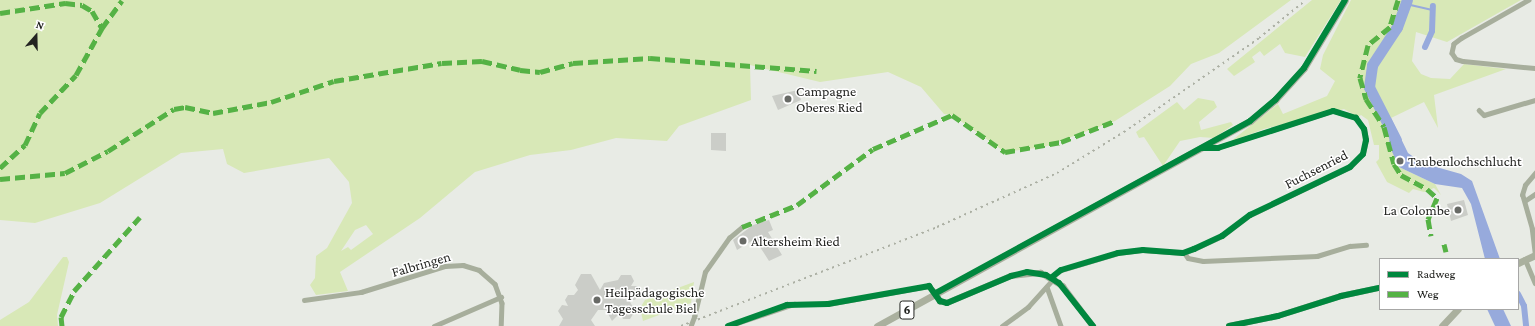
<!DOCTYPE html>
<html>
<head>
<meta charset="utf-8">
<style>
	body { margin:0 }
	#map { position:relative; width:1535px; height:326px; overflow:hidden; background:#e8ebe5; font-family:"Crimson Pro",serif }
	div>[style] { position:absolute }
	.green>* { inset:0; background:#d8e8b7 }
	.water>* { inset:0; background:#97aadc }
	.stream>* { height:2px; margin:-1px; padding:0 1px; transform-origin:1px; border-radius:1px; background:#97aadc }
	.canal>* { height:6px; margin:-3px; padding:0 3px; transform-origin:3px; border-radius:3px; background:#97aadc }
	.river>* { height:11px; margin:-5.5px; padding:0 5.5px; transform-origin:5.5px; border-radius:5.5px; background:#97aadc }
	.building>* { inset:0; background:#cbcdc8 }
	.minor>* { height:4.5px; margin:-2.25px; padding:0 2.25px; transform-origin:2.25px; border-radius:2.25px; background:#a7ae9c }
	.tertiary>* { height:5.5px; margin:-2.75px; padding:0 2.75px; transform-origin:2.75px; border-radius:2.75px; background:#a7ae9c }
	.primary>* { height:7px; margin:-3.5px; padding:0 3.5px; transform-origin:3.5px; border-radius:3.5px; background:#aab09e }
	.rail>* { height:2px; margin-top:-1px; transform-origin:0; background:repeating-linear-gradient(90deg,#acb0a4 0 2px,transparent 0 6px) }
	.minor-bridge>* { height:4.5px; margin:-2.25px; padding:0 2.25px; transform-origin:2.25px; border-radius:2.25px; background:#a7ae9c }
	.quiet>* { height:5px; margin-top:-2.5px; transform-origin:0; background:repeating-linear-gradient(90deg,#55b245 0 10px,transparent 0 15px) }
	.cycleway>* { height:6px; margin:-3px; padding:0 3px; transform-origin:3px; border-radius:3px; background:#00873e }
	.dots>* { width:11px; height:11px; translate:-50% -50%; box-sizing:border-box; border:2px solid #fff; border-radius:50% }
	span { translate:-50% -50%; white-space:nowrap; text-align:center; line-height:1.15; -webkit-text-stroke:3px #fff; paint-order:stroke }
	.shield-label span { padding:1px 3px; background:#fff; border:1px solid; border-radius:3px; -webkit-text-stroke-width:0 }
	.shield-label { font-size:13px; color:#232421; font-weight:700 }
	.poi-label { font-size:14px; color:#232421 }
	.left { translate:0 -50%; text-align:left }
	.right { translate:-100% -50%; text-align:right }
	.street-label { font-size:14px; color:#232421 }
	.legend { position:absolute; left:1379px; top:258px; width:140px; height:52px; box-sizing:border-box; background:#fff; border:1px solid #a7a7a6; margin:0; padding:5px 7px; list-style:none; font-size:12px; color:#232421 }
	.legend li { display:flex; align-items:center; gap:8px; height:20px }
	.legend b { width:20px; border:1px solid #a7a7a6 }
	.north { position:absolute; left:16px; top:16px; width:40px; height:40px; -webkit-text-stroke:3px #fff; paint-order:stroke; rotate:20deg; font-size:11px; font-weight:700; line-height:16px; text-align:center; color:#232421 }
	.north::after { content:''; display:block; margin:auto; width:14px; height:18px; background:#232421; clip-path:polygon(50% 0,100% 100%,50% 72%,0 100%) }
</style>
</head>
<body>
<div id="map">
	<div class="green">
		<div style="clip-path:polygon(evenodd,0 0,1291px 0,1219px 53px,1191px 64px,1170px 86px,1115px 121px,1044px 147px,1005px 152px,952px 115px,944px 114px,921px 87px,888px 72px,820px 82px,750px 65px,751px 100px,679px 126px,667px 141px,616px 138px,571px 150px,530px 155px,475px 172px,420px 218px,340px 272px,348px 291px,316px 295px,310px 285px,315px 278px,316px 256px,327px 248px,352px 203px,349px 182px,329px 158px,244px 173px,227px 164px,223px 149px,181px 153px,100px 203px,35px 223px,0 220px,0 0,366px 225px,373px 234px,351px 250px,348px 247px,341px 251px,355px 230px,366px 225px)"></div>
		<div style="clip-path:polygon(1312px 0,1341px 0,1305px 57px,1285px 53px,1280px 44px,1264px 56px,1260px 51px,1252px 57px,1255px 62px,1234px 76px,1227px 69px)"></div>
		<div style="clip-path:polygon(1351px 0,1521px 0,1447px 42px,1416px 32px,1412px 61px,1421px 74px,1431px 78px,1450px 79px,1464px 64px,1506px 69px,1434px 95px,1438px 128px,1424px 102px,1391px 118px,1399px 167px,1435px 184px,1441px 195px,1434px 188px,1424px 192px,1413px 189px,1409px 193px,1387px 182px,1376px 162px,1379px 159px,1379px 145px,1374px 145px,1368px 120px,1361px 115px,1358px 117px,1344px 109px,1264px 129px,1230px 142px,1278px 104px,1283px 114px,1327px 96px,1335px 81px,1320px 69px,1323px 55px)"></div>
		<div style="clip-path:polygon(1198px 98px,1214px 101px,1217px 107px,1199px 122px,1201px 130px,1231px 122px,1233px 125px,1214px 138px,1200px 137px,1180px 141px,1163px 166px,1144px 137px,1139px 138px,1136px 132px,1177px 102px,1184px 110px)"></div>
		<div style="clip-path:polygon(63px 257px,67px 257px,69px 262px,57px 315px,58px 326px,0 326px,0 320px,29px 302px)"></div>
		<div style="clip-path:polygon(694px 282px,691px 303px,643px 321px,640px 308px,645px 300px)"></div>
	</div>
	<div class="water">
		<div style="clip-path:polygon(1391px 118px,1408px 153px,1422px 163px,1461px 174px,1472px 181px,1500px 259px,1485px 259px,1471px 204px,1462px 188px,1435px 184px,1399px 167px,1389px 145px)"></div>
		<div style="clip-path:polygon(1487px 309px,1503px 309px,1511px 326px,1495px 326px)"></div>
	</div>
	<div class="stream">
		<div style="left:1406px;top:4px;width:27px;rotate:13deg"></div>
	</div>
	<div class="canal">
		<div style="left:1425px;top:47px;width:17px;rotate:-66deg"></div>
		<div style="left:1432px;top:31px;width:25px;rotate:-88deg"></div>
		<div style="left:1518px;top:294px;width:13px;rotate:63deg"></div>
		<div style="left:1524px;top:306px;width:20px;rotate:84deg"></div>
	</div>
	<div class="river">
		<div style="left:1396px;top:140px;width:59px;rotate:-117deg"></div>
		<div style="left:1369px;top:87px;width:22px;rotate:-82deg"></div>
		<div style="left:1372px;top:65px;width:45px;rotate:-56.7deg"></div>
		<div style="left:1397px;top:27px;width:29px;rotate:-70deg"></div>
	</div>
	<div class="building">
		<div style="clip-path:polygon(798px 90px,801px 100px,778px 110px,772px 96px)"></div>
		<div style="clip-path:polygon(711px 133px,726px 133px,726px 151px,711px 150px)"></div>
		<div style="clip-path:polygon(1464px 200px,1468px 215px,1451px 221px,1447px 204px)"></div>
		<div style="clip-path:polygon(769px 220px,773px 230px,768px 232px,782px 255px,769px 261px,755px 239px,737px 250px,733px 240px,753px 225px)"></div>
		<div style="clip-path:polygon(581px 274px,591px 274px,600px 290px,604px 283px,618px 280px,621px 275px,631px 275px,634px 281px,631px 286px,637px 286px,640px 292px,635px 300px,629px 300px,635px 311px,630px 319px,623px 319px,620px 313px,612px 321px,606px 310px,598px 310px,591px 320px,595px 326px,559px 326px,563px 319px,558px 311px,562px 305px,568px 306px,565px 300px,568px 295px,574px 295px,578px 290px,575px 285px)"></div>
	</div>
	<div class="minor">
		<div style="left:1529px;top:0;width:77px;rotate:150.4deg"></div>
		<div style="left:1462px;top:38px;width:10px;rotate:143deg"></div>
		<div style="left:1454px;top:44px;width:9px;rotate:103deg"></div>
		<div style="left:1452px;top:53px;width:7px;rotate:56deg"></div>
		<div style="left:1456px;top:59px;width:7px;rotate:16deg"></div>
		<div style="left:1463px;top:61px;width:72px;rotate:5.6deg"></div>
		<div style="left:1479px;top:110px;width:7px;rotate:45deg"></div>
		<div style="left:1484px;top:115px;width:53px;rotate:-16.4deg"></div>
		<div style="left:1526px;top:200px;width:11px;rotate:-34deg"></div>
		<div style="left:1184px;top:252px;width:7px;rotate:56deg"></div>
		<div style="left:1188px;top:258px;width:15px;rotate:11deg"></div>
		<div style="left:1203px;top:261px;width:114px;rotate:-2.5deg"></div>
		<div style="left:1317px;top:256px;width:34px;rotate:-17deg"></div>
		<div style="left:1350px;top:246px;width:16px;rotate:-4deg"></div>
		<div style="left:1535px;top:255px;width:26px;rotate:-97deg"></div>
		<div style="left:1532px;top:229px;width:35px;rotate:-106deg"></div>
		<div style="left:1522px;top:195px;width:10px;rotate:-73deg"></div>
		<div style="left:1525px;top:185px;width:16px;rotate:-50deg"></div>
		<div style="left:1525px;top:259px;width:26px;rotate:67deg"></div>
		<div style="left:1052px;top:277px;width:11px;rotate:-38deg"></div>
		<div style="left:1061px;top:270px;width:59px;rotate:-16.6deg"></div>
		<div style="left:1118px;top:253px;width:25px;rotate:-7deg"></div>
		<div style="left:1143px;top:250px;width:40px;rotate:4.3deg"></div>
		<div style="left:1183px;top:253px;width:12px;rotate:-20deg"></div>
		<div style="left:1194px;top:249px;width:31px;rotate:-25deg"></div>
		<div style="left:1222px;top:236px;width:35px;rotate:-37deg"></div>
		<div style="left:1250px;top:215px;width:111px;rotate:-25.6deg"></div>
		<div style="left:1350px;top:167px;width:18px;rotate:-45deg"></div>
		<div style="left:1363px;top:154px;width:14px;rotate:-78deg"></div>
		<div style="left:1366px;top:140px;width:11px;rotate:-100deg"></div>
		<div style="left:1364px;top:129px;width:14px;rotate:-126deg"></div>
		<div style="left:1356px;top:118px;width:24px;rotate:-163deg"></div>
		<div style="left:1333px;top:111px;width:121px;rotate:162.2deg"></div>
		<div style="left:1218px;top:148px;width:16px;rotate:180deg"></div>
		<div style="left:1047px;top:287px;width:41px;rotate:70.3deg"></div>
		<div style="left:304px;top:300px;width:58px;rotate:-8deg"></div>
		<div style="left:361px;top:292px;width:88px;rotate:-17.2deg"></div>
		<div style="left:445px;top:266px;width:18px;rotate:-3deg"></div>
		<div style="left:463px;top:265px;width:17px;rotate:17deg"></div>
		<div style="left:479px;top:270px;width:21px;rotate:41deg"></div>
		<div style="left:495px;top:284px;width:20px;rotate:70deg"></div>
		<div style="left:502px;top:303px;width:23px;rotate:92deg"></div>
		<div style="left:694px;top:317px;width:46px;rotate:-76.3deg"></div>
		<div style="left:705px;top:272px;width:42px;rotate:-54.8deg"></div>
		<div style="left:729px;top:238px;width:17px;rotate:-40deg"></div>
		<div style="left:434px;top:326px;width:73px;rotate:-23.4deg"></div>
		<div style="left:728px;top:326px;width:70px;rotate:-18.4deg"></div>
		<div style="left:794px;top:304px;width:34px"></div>
		<div style="left:828px;top:304px;width:103px;rotate:-10.1deg"></div>
		<div style="left:929px;top:286px;width:10px;rotate:45deg"></div>
		<div style="left:1002px;top:326px;width:32px;rotate:-36deg"></div>
		<div style="left:1028px;top:307px;width:39px;rotate:-48deg"></div>
	</div>
	<div class="tertiary">
		<div style="left:936px;top:293px;width:9px;rotate:63deg"></div>
		<div style="left:940px;top:301px;width:7px;rotate:16deg"></div>
		<div style="left:947px;top:303px;width:69px;rotate:-22.9deg"></div>
		<div style="left:1011px;top:276px;width:30px;rotate:-6deg"></div>
		<div style="left:1041px;top:273px;width:26px;rotate:31deg"></div>
		<div style="left:1063px;top:286px;width:50px;rotate:53.1deg"></div>
		<div style="left:1229px;top:326px;width:50px;rotate:-11.5deg"></div>
		<div style="left:1278px;top:316px;width:66px;rotate:-17.6deg"></div>
		<div style="left:1341px;top:296px;width:40px;rotate:-12deg"></div>
	</div>
	<div class="primary">
		<div style="left:1518px;top:263px;width:19px;rotate:-25deg"></div>
		<div style="left:877px;top:326px;width:426px;rotate:-28.8deg"></div>
		<div style="left:1250px;top:121px;width:33px;rotate:-40deg"></div>
		<div style="left:1275px;top:100px;width:43px;rotate:-47.8deg"></div>
		<div style="left:1304px;top:68px;width:79px;rotate:-58.9deg"></div>
		<div style="left:1442px;top:326px;width:23px;rotate:-47deg"></div>
	</div>
	<div class="rail">
		<div style="left:681px;top:326px;width:274px;rotate:-21.1deg"></div>
		<div style="left:937px;top:227px;width:132px;rotate:-24.2deg"></div>
		<div style="left:1057px;top:173px;width:79px;rotate:-31.5deg"></div>
		<div style="left:1124px;top:132px;width:165px;rotate:-34.8deg"></div>
		<div style="left:1259px;top:38px;width:60px;rotate:-39deg"></div>
	</div>
	<div class="minor-bridge">
		<div style="left:691px;top:325px;width:9px;rotate:-69deg"></div>
	</div>
	<div class="quiet">
		<div style="left:1398px;top:0;width:28px;rotate:107deg"></div>
		<div style="left:1390px;top:27px;width:28px;rotate:141deg"></div>
		<div style="left:1368px;top:45px;width:34px;rotate:104deg"></div>
		<div style="left:1360px;top:78px;width:22px;rotate:74deg"></div>
		<div style="left:1366px;top:99px;width:33px;rotate:57deg"></div>
		<div style="left:1384px;top:127px;width:38px;rotate:75deg"></div>
		<div style="left:1394px;top:164px;width:13px;rotate:58deg"></div>
		<div style="left:1401px;top:175px;width:30px;rotate:28deg"></div>
		<div style="left:1427px;top:189px;width:13px;rotate:42deg"></div>
		<div style="left:1437px;top:198px;width:23px;rotate:113deg"></div>
		<div style="left:1428px;top:219px;width:17px;rotate:80deg"></div>
		<div style="left:0;top:13px;width:66px;rotate:-8.7deg"></div>
		<div style="left:65px;top:3px;width:17px;rotate:7deg"></div>
		<div style="left:82px;top:5px;width:12px;rotate:31deg"></div>
		<div style="left:92px;top:11px;width:20px;rotate:60deg"></div>
		<div style="left:0;top:168px;width:34px;rotate:-43deg"></div>
		<div style="left:25px;top:145px;width:35px;rotate:-65deg"></div>
		<div style="left:40px;top:113px;width:52px;rotate:-46.5deg"></div>
		<div style="left:76px;top:75px;width:54px;rotate:-61deg"></div>
		<div style="left:102px;top:28px;width:34px;rotate:-54deg"></div>
		<div style="left:0;top:179px;width:65px;rotate:-5.3deg"></div>
		<div style="left:65px;top:173px;width:48px;rotate:-27.1deg"></div>
		<div style="left:108px;top:151px;width:78px;rotate:-32.5deg"></div>
		<div style="left:174px;top:109px;width:11px;rotate:-10deg"></div>
		<div style="left:185px;top:107px;width:29px;rotate:12deg"></div>
		<div style="left:213px;top:113px;width:59px;rotate:-10.7deg"></div>
		<div style="left:271px;top:102px;width:66px;rotate:-18.4deg"></div>
		<div style="left:334px;top:81px;width:109px;rotate:-9.5deg"></div>
		<div style="left:442px;top:63px;width:40px;rotate:-2.9deg"></div>
		<div style="left:482px;top:61px;width:39px;rotate:13deg"></div>
		<div style="left:520px;top:70px;width:20px;rotate:6deg"></div>
		<div style="left:540px;top:72px;width:34px;rotate:-15deg"></div>
		<div style="left:573px;top:63px;width:77px;rotate:-3.7deg"></div>
		<div style="left:650px;top:58px;width:167px;rotate:4.5deg"></div>
		<div style="left:742px;top:227px;width:59px;rotate:-21.8deg"></div>
		<div style="left:797px;top:205px;width:94px;rotate:-36.4deg"></div>
		<div style="left:873px;top:149px;width:86px;rotate:-23.3deg"></div>
		<div style="left:952px;top:115px;width:65px;rotate:34.9deg"></div>
		<div style="left:1005px;top:152px;width:57px;rotate:-10.1deg"></div>
		<div style="left:1061px;top:142px;width:58px;rotate:-21.3deg"></div>
		<div style="left:1444px;top:244px;width:8px;rotate:76deg"></div>
		<div style="left:62px;top:326px;width:9px;rotate:-96deg"></div>
		<div style="left:61px;top:317px;width:29px;rotate:-63deg"></div>
		<div style="left:74px;top:291px;width:99px;rotate:-48.3deg"></div>
	</div>
	<div class="cycleway">
		<div style="left:1052px;top:277px;width:11px;rotate:-38deg"></div>
		<div style="left:1061px;top:270px;width:59px;rotate:-16.6deg"></div>
		<div style="left:1118px;top:253px;width:25px;rotate:-7deg"></div>
		<div style="left:1143px;top:250px;width:40px;rotate:4.3deg"></div>
		<div style="left:1183px;top:253px;width:12px;rotate:-20deg"></div>
		<div style="left:1194px;top:249px;width:31px;rotate:-25deg"></div>
		<div style="left:1222px;top:236px;width:35px;rotate:-37deg"></div>
		<div style="left:1250px;top:215px;width:111px;rotate:-25.6deg"></div>
		<div style="left:1350px;top:167px;width:18px;rotate:-45deg"></div>
		<div style="left:1363px;top:154px;width:14px;rotate:-78deg"></div>
		<div style="left:1366px;top:140px;width:11px;rotate:-100deg"></div>
		<div style="left:1364px;top:129px;width:14px;rotate:-126deg"></div>
		<div style="left:1356px;top:118px;width:24px;rotate:-163deg"></div>
		<div style="left:1333px;top:111px;width:121px;rotate:162.2deg"></div>
		<div style="left:1218px;top:148px;width:16px;rotate:180deg"></div>
		<div style="left:936px;top:293px;width:358px;rotate:-28.7deg"></div>
		<div style="left:1250px;top:121px;width:33px;rotate:-40deg"></div>
		<div style="left:1275px;top:100px;width:43px;rotate:-47.8deg"></div>
		<div style="left:1304px;top:68px;width:79px;rotate:-58.9deg"></div>
		<div style="left:728px;top:326px;width:63px;rotate:-19.6deg"></div>
		<div style="left:787px;top:305px;width:41px;rotate:-1.4deg"></div>
		<div style="left:828px;top:304px;width:103px;rotate:-10.1deg"></div>
		<div style="left:929px;top:286px;width:19px;rotate:54deg"></div>
		<div style="left:940px;top:301px;width:7px;rotate:16deg"></div>
		<div style="left:947px;top:303px;width:69px;rotate:-22.9deg"></div>
		<div style="left:1011px;top:276px;width:16px;rotate:-14deg"></div>
		<div style="left:1027px;top:272px;width:19px;rotate:9deg"></div>
		<div style="left:1046px;top:275px;width:15px;rotate:32deg"></div>
		<div style="left:1059px;top:283px;width:55px;rotate:51.7deg"></div>
		<div style="left:1229px;top:326px;width:50px;rotate:-11.5deg"></div>
		<div style="left:1278px;top:316px;width:66px;rotate:-17.6deg"></div>
		<div style="left:1341px;top:296px;width:40px;rotate:-12deg"></div>
	</div>
	<div class="dots">
		<div style="left:788px;top:99px;background:#686a66"></div>
		<div style="left:1400px;top:161px;background:#686a66"></div>
		<div style="left:1458px;top:210px;background:#686a66"></div>
		<div style="left:743px;top:241px;background:#686a66"></div>
		<div style="left:597px;top:300px;background:#686a66"></div>
	</div>
	<div class="shield-label">
		<span style="left:907px;top:310px">6</span>
	</div>
	<div class="poi-label">
		<span class="left" style="left:796px;top:99px">Campagne<br>Oberes Ried</span>
		<span class="left" style="left:1408px;top:161px">Taubenlochschlucht</span>
		<span class="right" style="left:1450px;top:210px">La Colombe</span>
		<span class="left" style="left:751px;top:241px">Altersheim Ried</span>
		<span class="left" style="left:605px;top:300px">Heilpädagogische<br>Tagesschule Biel</span>
	</div>
	<div class="street-label">
		<span style="left:1316px;top:169px;rotate:-27deg">Fuchsenried</span>
		<span style="left:421px;top:264px;rotate:-16deg">Falbringen</span>
	</div>
	<ul class="legend">
	<li><b style="height:5px;background:#00873e"></b>Radweg</li>
	<li><b style="height:5px;background:#55b245"></b>Weg</li>
	</ul>
	<div class="north">N</div>
</div>
</body>
</html>
